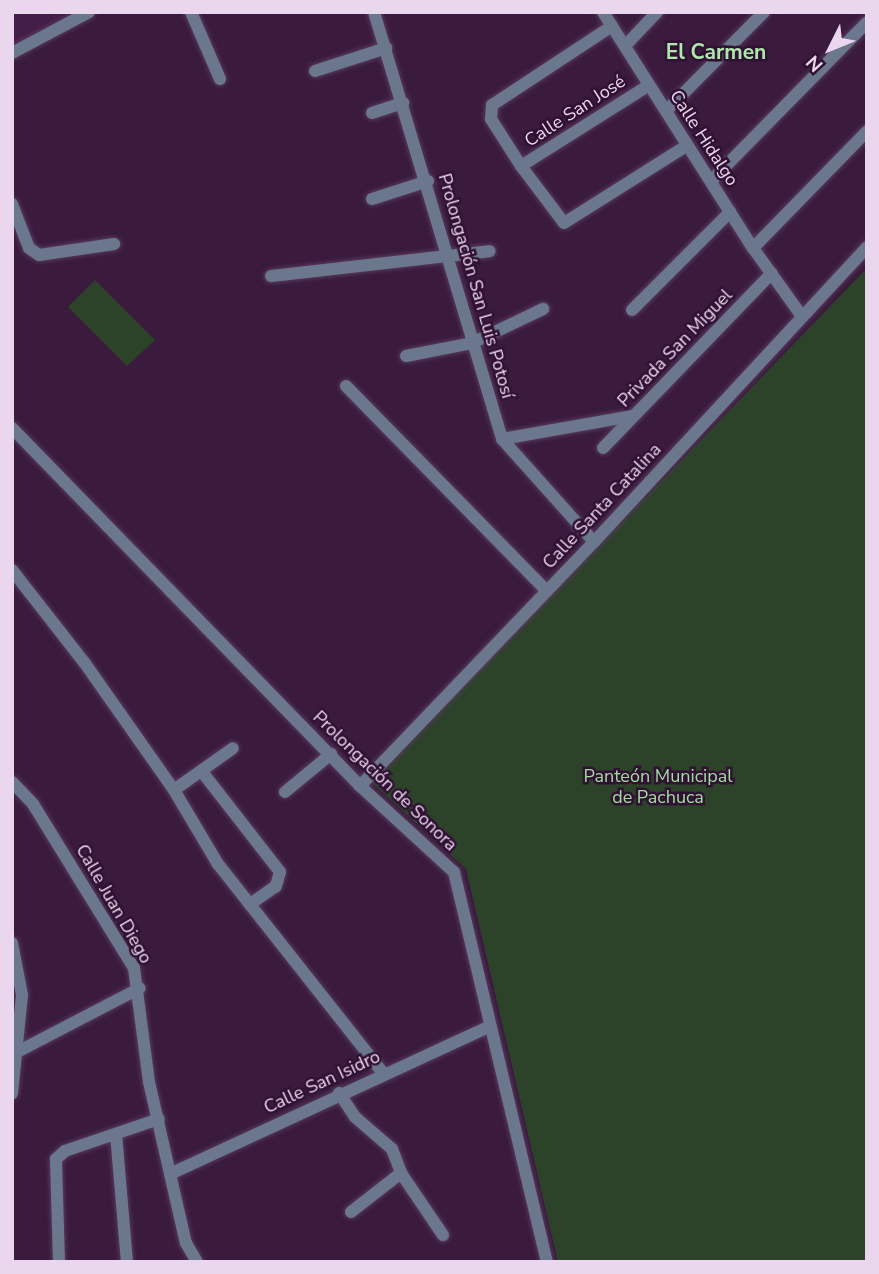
<!DOCTYPE html>
<html>
<head>
<meta charset="utf-8">
<style>
	body { margin:0 }
	#map { position:relative; width:879px; height:1274px; overflow:hidden; background:#3a1b3e; font-family:"Nunito Sans",sans-serif }
	div>[style] { position:absolute }
	.built>* { inset:0; background:#431e48 }
	.green>* { inset:0; background:#2c432a }
	.roads { filter:drop-shadow(0 0 2px #56395a) drop-shadow(0 0 2px #56395a) }
	.minor>* { height:12px; margin:-6px; padding:0 6px; transform-origin:6px; border-radius:6px; background:#6b778d }
	span { translate:-50% -50%; white-space:nowrap; text-align:center; line-height:1.15; -webkit-text-stroke:5px #301134; paint-order:stroke }
	.street-label { font-size:18px; color:#ebd7ed }
	.park-label { font-size:18px; color:#a0de9b }
	.quarter-label { font-size:21px; color:#b0e8ab; font-weight:700 }
	.frame { position:absolute; inset:0; border:14px solid #ebd7ed; pointer-events:none }
	.north { position:absolute; left:795px; top:14px; width:70px; height:70px; -webkit-text-stroke:5px #301134; paint-order:stroke; rotate:227deg; font-size:19px; font-weight:700; line-height:28px; text-align:center; color:#ebd7ed }
	.north::after { content:''; display:block; margin:auto; width:24px; height:32px; background:#ebd7ed; clip-path:polygon(50% 0,100% 100%,50% 72%,0 100%) }
</style>
</head>
<body>
<div id="map">
	<div class="built">
		<div style="clip-path:polygon(12px 12px,69px 12px,71px 22px,12px 52px)"></div>
	</div>
	<div class="green">
		<div style="clip-path:polygon(867px 268px,867px 1262px,558px 1262px,466px 869px,371px 782px)"></div>
		<div style="clip-path:polygon(95px 280px,155px 340px,127px 366px,68px 307px)"></div>
	</div>
	<div class="roads">
		<div class="minor">
			<div style="left:191px;top:12px;width:73px;rotate:66.6deg"></div>
			<div style="left:374px;top:12px;width:446px;rotate:73.3deg"></div>
			<div style="left:502px;top:439px;width:138px;rotate:48.2deg"></div>
			<div style="left:603px;top:12px;width:280px;rotate:57.6deg"></div>
			<div style="left:753px;top:248px;width:82px;rotate:54.4deg"></div>
			<div style="left:612px;top:26px;width:144px;rotate:146.6deg"></div>
			<div style="left:492px;top:105px;width:14px;rotate:94deg"></div>
			<div style="left:491px;top:119px;width:56px;rotate:57.4deg"></div>
			<div style="left:521px;top:166px;width:71px;rotate:53deg"></div>
			<div style="left:564px;top:223px;width:146px;rotate:-32.2deg"></div>
			<div style="left:625px;top:46px;width:47px;rotate:-46.7deg"></div>
			<div style="left:12px;top:53px;width:87px;rotate:-28deg"></div>
			<div style="left:315px;top:71px;width:75px;rotate:-17.9deg"></div>
			<div style="left:666px;top:111px;width:139px;rotate:-45.3deg"></div>
			<div style="left:372px;top:113px;width:33px;rotate:-18deg"></div>
			<div style="left:521px;top:166px;width:151px;rotate:-32.3deg"></div>
			<div style="left:711px;top:181px;width:223px;rotate:-45.5deg"></div>
			<div style="left:372px;top:199px;width:59px;rotate:-17.8deg"></div>
			<div style="left:12px;top:204px;width:47px;rotate:68.9deg"></div>
			<div style="left:29px;top:248px;width:12px;rotate:35deg"></div>
			<div style="left:39px;top:255px;width:76px;rotate:-8.3deg"></div>
			<div style="left:753px;top:248px;width:163px;rotate:-45.7deg"></div>
			<div style="left:271px;top:276px;width:220px;rotate:-6.5deg"></div>
			<div style="left:632px;top:310px;width:139px;rotate:-45deg"></div>
			<div style="left:406px;top:356px;width:67px;rotate:-11.1deg"></div>
			<div style="left:472px;top:343px;width:79px;rotate:-25.6deg"></div>
			<div style="left:346px;top:386px;width:287px;rotate:45.6deg"></div>
			<div style="left:12px;top:428px;width:499px;rotate:45.8deg"></div>
			<div style="left:360px;top:786px;width:127px;rotate:42.5deg"></div>
			<div style="left:454px;top:872px;width:401px;rotate:76.6deg"></div>
			<div style="left:502px;top:439px;width:133px;rotate:-10deg"></div>
			<div style="left:603px;top:448px;width:243px;rotate:-46deg"></div>
			<div style="left:12px;top:570px;width:117px;rotate:52deg"></div>
			<div style="left:84px;top:662px;width:156px;rotate:54.9deg"></div>
			<div style="left:174px;top:790px;width:86px;rotate:59.3deg"></div>
			<div style="left:218px;top:864px;width:266px;rotate:51.7deg"></div>
			<div style="left:203px;top:773px;width:125px;rotate:52.1deg"></div>
			<div style="left:280px;top:872px;width:15px;rotate:106deg"></div>
			<div style="left:276px;top:886px;width:32px;rotate:145deg"></div>
			<div style="left:12px;top:782px;width:30px;rotate:46deg"></div>
			<div style="left:33px;top:804px;width:193px;rotate:58.4deg"></div>
			<div style="left:134px;top:968px;width:115px;rotate:82.5deg"></div>
			<div style="left:149px;top:1082px;width:165px;rotate:77.1deg"></div>
			<div style="left:186px;top:1243px;width:22px;rotate:60deg"></div>
			<div style="left:360px;top:786px;width:338px;rotate:-46.2deg"></div>
			<div style="left:594px;top:542px;width:402px;rotate:-47.2deg"></div>
			<div style="left:174px;top:790px;width:72px;rotate:-35.4deg"></div>
			<div style="left:285px;top:792px;width:60px;rotate:-39.6deg"></div>
			<div style="left:12px;top:943px;width:53px;rotate:79.1deg"></div>
			<div style="left:22px;top:995px;width:99px;rotate:95.8deg"></div>
			<div style="left:19px;top:1051px;width:136px;rotate:-27.5deg"></div>
			<div style="left:339px;top:1093px;width:29px;rotate:56deg"></div>
			<div style="left:355px;top:1117px;width:49px;rotate:40.9deg"></div>
			<div style="left:392px;top:1149px;width:26px;rotate:69deg"></div>
			<div style="left:401px;top:1173px;width:75px;rotate:55.9deg"></div>
			<div style="left:116px;top:1134px;width:128px;rotate:85.1deg"></div>
			<div style="left:170px;top:1174px;width:353px;rotate:-24.8deg"></div>
			<div style="left:351px;top:1212px;width:63px;rotate:-38deg"></div>
			<div style="left:59px;top:1262px;width:103px;rotate:-91.7deg"></div>
			<div style="left:56px;top:1159px;width:12px;rotate:-42deg"></div>
			<div style="left:65px;top:1151px;width:99px;rotate:-18.8deg"></div>
		</div>
	</div>
	<div class="street-label">
		<span style="left:575px;top:111px;rotate:-33deg">Calle San José</span>
		<span style="left:704px;top:138px;rotate:57deg">Calle Hidalgo</span>
		<span style="left:476px;top:286px;rotate:74deg">Prolongación San Luis Potosí</span>
		<span style="left:675px;top:348px;rotate:-46deg">Privada San Miguel</span>
		<span style="left:602px;top:506px;rotate:-47deg">Calle Santa Catalina</span>
		<span style="left:385px;top:781px;rotate:44deg">Prolongación de Sonora</span>
		<span style="left:114px;top:904px;rotate:60deg">Calle Juan Diego</span>
		<span style="left:322px;top:1082px;rotate:-25deg">Calle San Isidro</span>
	</div>
	<div class="park-label">
		<span style="left:658px;top:787px">Panteón Municipal<br>de Pachuca</span>
	</div>
	<div class="quarter-label">
		<span style="left:716px;top:52px">El Carmen</span>
	</div>
	<div class="frame"></div>
	<div class="north">N</div>
</div>
</body>
</html>
